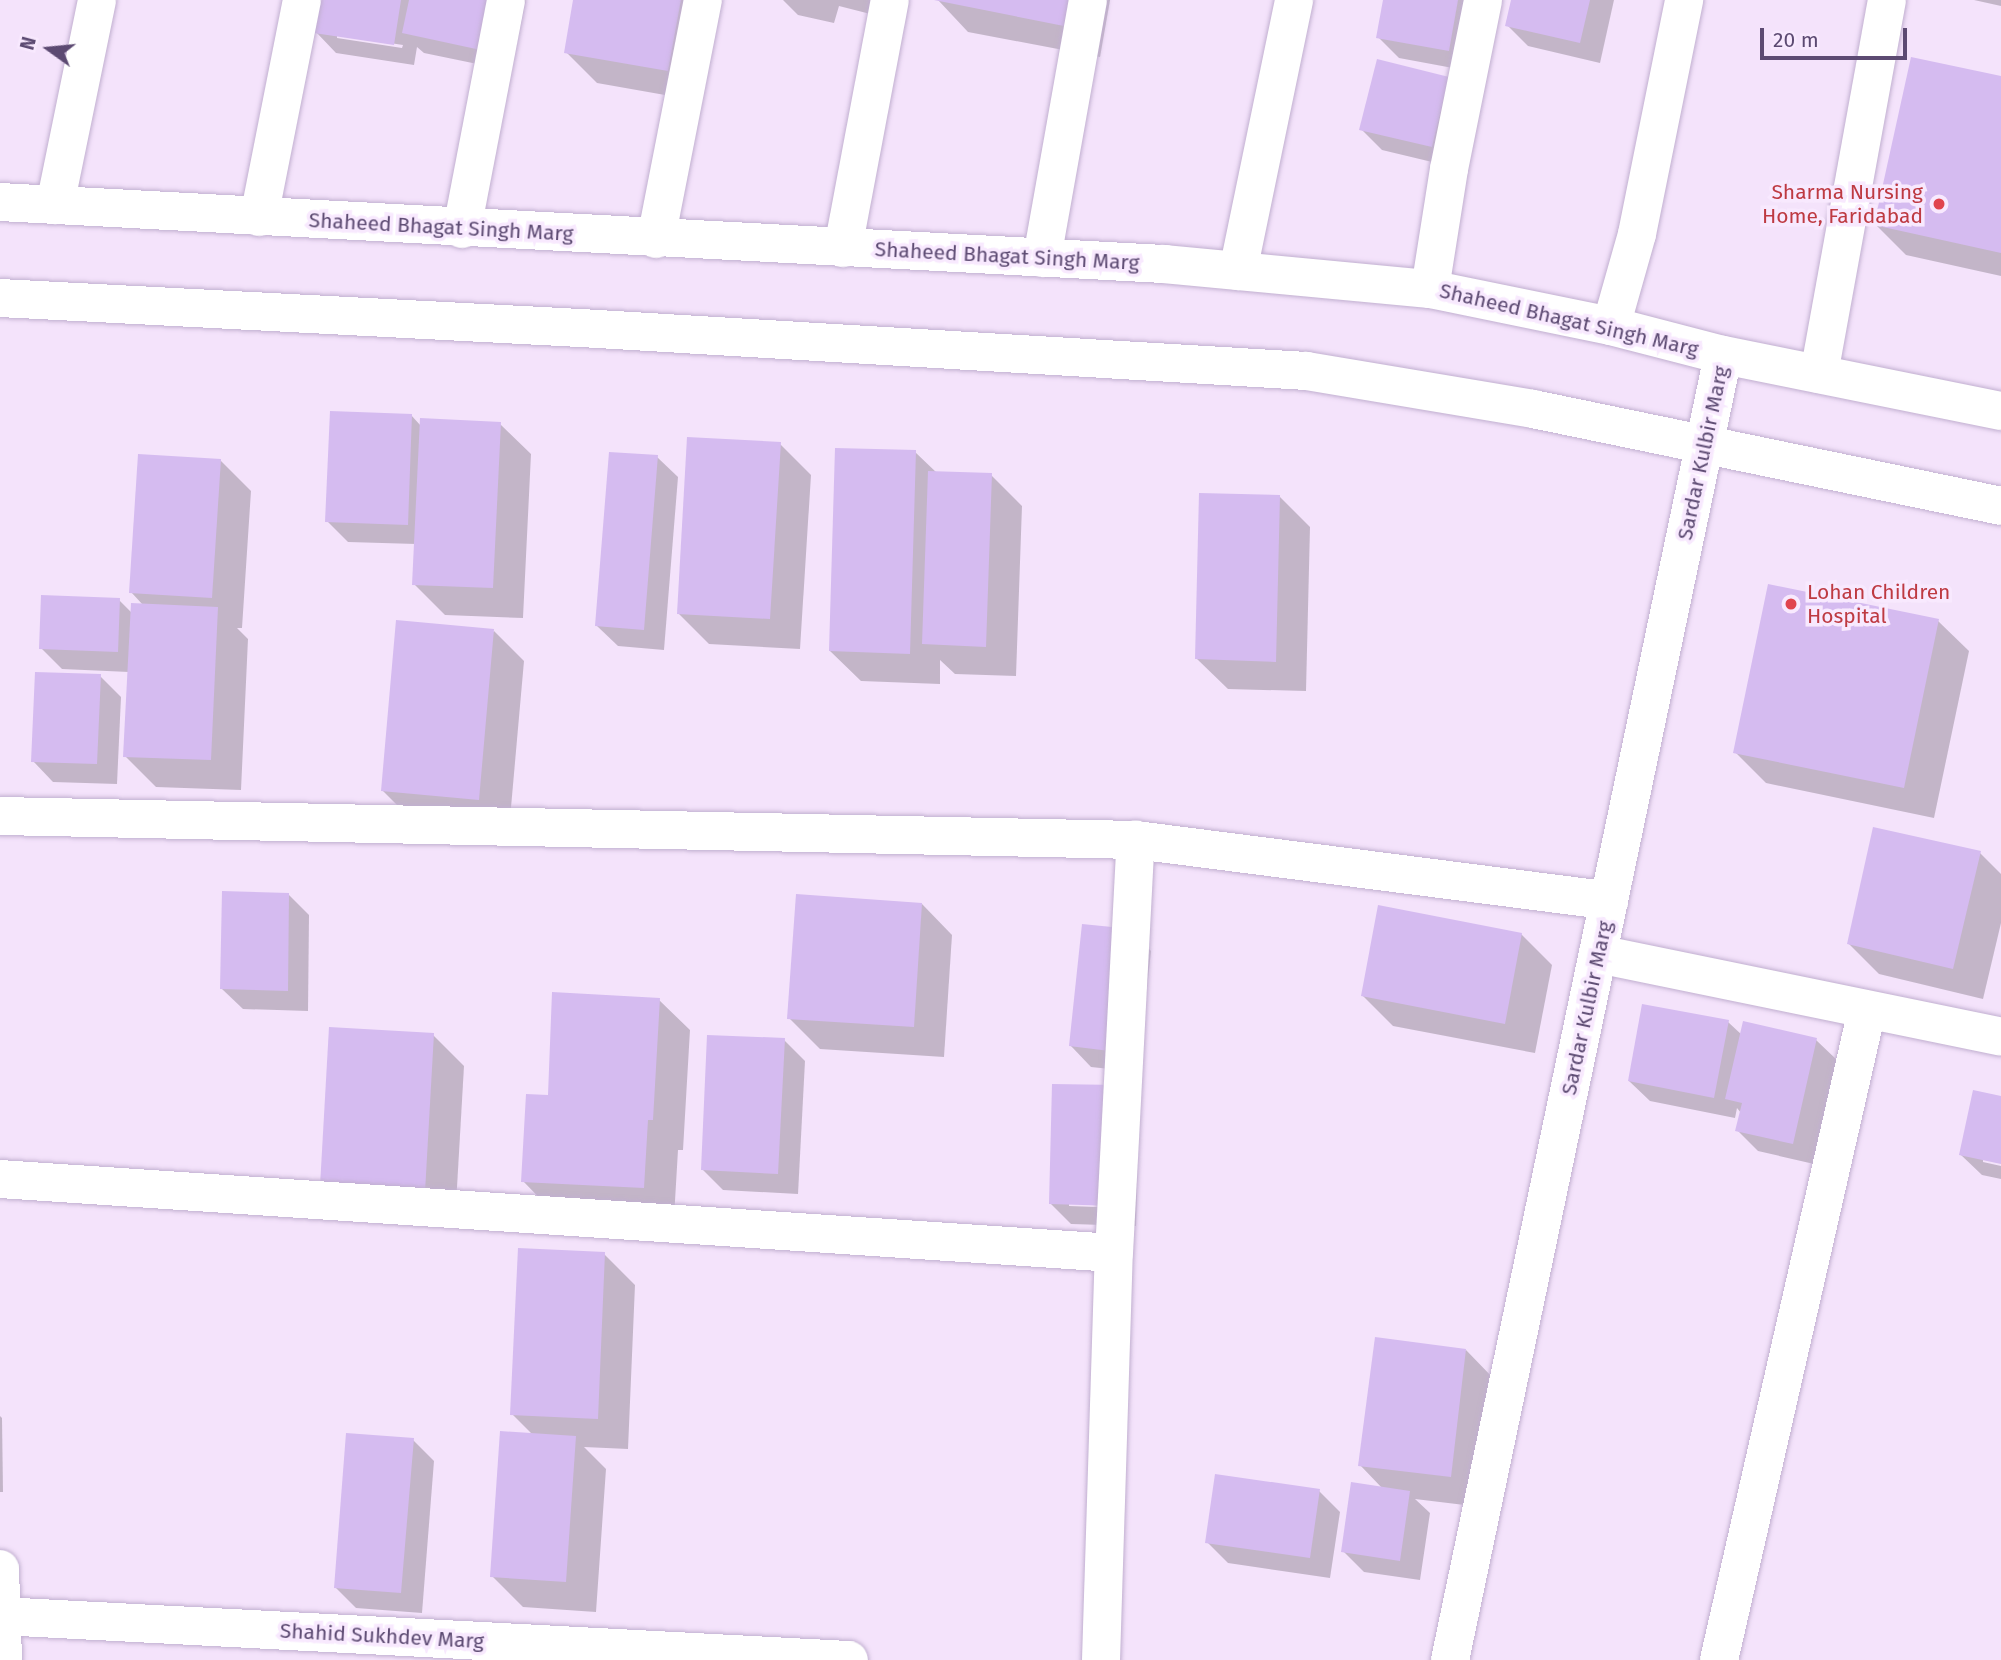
<!DOCTYPE html>
<html>
<head>
<meta charset="utf-8">
<style>
	body { margin:0 }
	#map { position:relative; width:2001px; height:1660px; overflow:hidden; background:#f4e3fb; font-family:"Fira Sans",sans-serif }
	div>[style] { position:absolute }
	.shadow>* { inset:0; background:#0003 }
	.building>* { inset:0; background:#d5bbf0 }
	.roads { filter:drop-shadow(0 0 2px #c1afd0) drop-shadow(0 0 2px #c1afd0) }
	.minor>* { height:38px; margin:-19px; padding:0 19px; transform-origin:19px; border-radius:19px; background:#fff }
	.tertiary>* { height:38px; margin:-19px; padding:0 19px; transform-origin:19px; border-radius:19px; background:#fff }
	.dots>* { width:19px; height:19px; translate:-50% -50%; box-sizing:border-box; border:4px solid #f8e9fe; border-radius:50% }
	span { translate:-50% -50%; white-space:nowrap; text-align:center; line-height:1.15; -webkit-text-stroke:7px #f8e9fe; paint-order:stroke }
	.health-label { font-size:21px; color:#be3a42 }
	.right { translate:-100% -50%; text-align:right }
	.left { translate:0 -50%; text-align:left }
	.street-label { font-size:21px; color:#5c4a72 }
	.north { position:absolute; left:14px; top:14px; width:70px; height:70px; -webkit-text-stroke:5px #f8e9fe; paint-order:stroke; rotate:285deg; font-size:19px; font-weight:700; line-height:28px; text-align:center; color:#5c4a72 }
	.north::after { content:''; display:block; margin:auto; width:24px; height:32px; background:#5c4a72; clip-path:polygon(50% 0,100% 100%,50% 72%,0 100%) }
	.scale { position:absolute; left:1760px; top:28px; width:147px; height:32px; box-sizing:border-box; border:4px solid #5c4a72; border-top:0; padding-left:9px; font-size:21px; line-height:24px; white-space:nowrap; color:#5c4a72; -webkit-text-stroke:5px #f8e9fe; paint-order:stroke }
</style>
</head>
<body>
<div id="map">
	<div class="shadow">
		<div style="clip-path:polygon(evenodd,321px 0,526px 0,511px 71px,424px 53px,417px 47px,414px 65px,336px 53px,316px 32px,321px 0,337px 35px,403px 45px,402px 48px,337px 38px,337px 35px)"></div>
		<div style="clip-path:polygon(575px 0,716px 0,699px 101px,597px 83px,566px 52px)"></div>
		<div style="clip-path:polygon(783px 0,895px 0,890px 19px,839px 6px,834px 23px,798px 15px)"></div>
		<div style="clip-path:polygon(938px 0,1110px 0,1100px 57px,968px 32px)"></div>
		<div style="clip-path:polygon(1385px 0,1483px 0,1469px 71px,1399px 58px,1378px 37px)"></div>
		<div style="clip-path:polygon(1513px 0,1614px 0,1600px 63px,1528px 46px,1507px 25px)"></div>
		<div style="clip-path:polygon(1974px 0,2001px 0,2001px 6px)"></div>
		<div style="clip-path:polygon(1448px 78px,1453px 167px,1382px 150px,1361px 129px)"></div>
		<div style="clip-path:polygon(2001px 78px,2001px 276px,1906px 255px,1876px 225px)"></div>
		<div style="clip-path:polygon(411px 415px,421px 426px,500px 424px,531px 454px,523px 618px,445px 615px,414px 584px,416px 544px,348px 542px,327px 521px)"></div>
		<div style="clip-path:polygon(780px 444px,811px 475px,800px 649px,709px 644px,678px 613px)"></div>
		<div style="clip-path:polygon(915px 452px,937px 473px,991px 475px,1022px 506px,1016px 676px,955px 674px,940px 660px,940px 684px,861px 681px,830px 651px)"></div>
		<div style="clip-path:polygon(657px 457px,678px 477px,664px 650px,618px 646px,597px 626px)"></div>
		<div style="clip-path:polygon(220px 460px,251px 491px,242px 628px,237px 628px,248px 639px,241px 790px,156px 787px,125px 756px,129px 672px,62px 669px,41px 648px,119px 600px,132px 613px,143px 605px,131px 592px)"></div>
		<div style="clip-path:polygon(1279px 496px,1310px 527px,1306px 691px,1228px 689px,1197px 659px)"></div>
		<div style="clip-path:polygon(1938px 621px,1969px 651px,1934px 818px,1766px 783px,1735px 752px)"></div>
		<div style="clip-path:polygon(494px 631px,524px 661px,509px 830px,413px 821px,383px 791px)"></div>
		<div style="clip-path:polygon(100px 676px,121px 697px,117px 784px,53px 782px,33px 761px)"></div>
		<div style="clip-path:polygon(1980px 853px,2001px 874px,2001px 923px,1983px 999px,1879px 974px,1849px 944px)"></div>
		<div style="clip-path:polygon(289px 895px,309px 915px,308px 1011px,243px 1009px,222px 989px)"></div>
		<div style="clip-path:polygon(922px 904px,952px 935px,944px 1057px,820px 1049px,789px 1018px)"></div>
		<div style="clip-path:polygon(1131px 931px,1151px 951px,1138px 1072px,1091px 1067px,1071px 1046px)"></div>
		<div style="clip-path:polygon(1521px 934px,1552px 965px,1535px 1053px,1393px 1026px,1363px 996px)"></div>
		<div style="clip-path:polygon(659px 1000px,690px 1030px,683px 1150px,678px 1150px,674px 1218px,553px 1212px,523px 1181px,549px 1097px)"></div>
		<div style="clip-path:polygon(1728px 1022px,1742px 1035px,1816px 1040px,1837px 1060px,1814px 1164px,1758px 1151px,1737px 1130px,1741px 1113px,1737px 1108px,1735px 1118px,1650px 1101px,1629px 1081px)"></div>
		<div style="clip-path:polygon(433px 1035px,464px 1066px,455px 1222px,352px 1216px)"></div>
		<div style="clip-path:polygon(784px 1040px,805px 1061px,798px 1194px,723px 1190px,702px 1169px)"></div>
		<div style="clip-path:polygon(2001px 1098px,2001px 1162px,1983px 1158px,1983px 1162px,2001px 1166px,2001px 1179px,1982px 1175px,1961px 1155px)"></div>
		<div style="clip-path:polygon(evenodd,1139px 1108px,1136px 1226px,1071px 1224px,1050px 1203px,1139px 1108px,1069px 1203px,1124px 1205px,1124px 1208px,1069px 1206px,1069px 1203px)"></div>
		<div style="clip-path:polygon(604px 1254px,635px 1285px,628px 1449px,584px 1447px,606px 1469px,596px 1612px,523px 1607px,492px 1576px,533px 1435px,512px 1414px)"></div>
		<div style="clip-path:polygon(1466px 1350px,1496px 1381px,1481px 1507px,1415px 1499px,1430px 1513px,1420px 1580px,1364px 1572px,1343px 1551px,1383px 1489px,1360px 1465px)"></div>
		<div style="clip-path:polygon(0 1416px,2px 1418px,3px 1492px,0 1492px)"></div>
		<div style="clip-path:polygon(413px 1440px,434px 1461px,422px 1613px,356px 1608px,335px 1587px)"></div>
		<div style="clip-path:polygon(1319px 1491px,1340px 1512px,1330px 1578px,1228px 1563px,1207px 1542px)"></div>
	</div>
	<div class="building">
		<div style="clip-path:polygon(319px 0,401px 0,394px 45px,314px 33px)"></div>
		<div style="clip-path:polygon(409px 0,502px 0,490px 52px,402px 33px)"></div>
		<div style="clip-path:polygon(573px 0,681px 0,668px 71px,564px 53px)"></div>
		<div style="clip-path:polygon(934px 0,1074px 0,1069px 27px)"></div>
		<div style="clip-path:polygon(1383px 0,1458px 0,1449px 51px,1376px 38px)"></div>
		<div style="clip-path:polygon(1511px 0,1590px 0,1580px 43px,1505px 26px)"></div>
		<div style="clip-path:polygon(1911px 57px,2001px 76px,2001px 253px,1874px 225px)"></div>
		<div style="clip-path:polygon(1377px 59px,1449px 77px,1432px 147px,1359px 130px)"></div>
		<div style="clip-path:polygon(330px 411px,412px 414px,408px 525px,325px 522px)"></div>
		<div style="clip-path:polygon(420px 418px,501px 422px,493px 588px,412px 585px)"></div>
		<div style="clip-path:polygon(687px 437px,781px 442px,770px 619px,677px 614px)"></div>
		<div style="clip-path:polygon(835px 448px,916px 450px,910px 654px,829px 651px)"></div>
		<div style="clip-path:polygon(609px 452px,658px 455px,644px 630px,595px 626px)"></div>
		<div style="clip-path:polygon(138px 454px,221px 459px,212px 598px,129px 593px)"></div>
		<div style="clip-path:polygon(928px 471px,992px 473px,986px 647px,922px 644px)"></div>
		<div style="clip-path:polygon(1199px 493px,1280px 495px,1276px 662px,1195px 659px)"></div>
		<div style="clip-path:polygon(1768px 584px,1939px 619px,1904px 788px,1733px 753px)"></div>
		<div style="clip-path:polygon(41px 595px,120px 598px,118px 652px,39px 649px)"></div>
		<div style="clip-path:polygon(131px 603px,218px 607px,211px 760px,123px 757px)"></div>
		<div style="clip-path:polygon(396px 620px,494px 629px,479px 800px,381px 791px)"></div>
		<div style="clip-path:polygon(35px 672px,101px 674px,97px 764px,31px 762px)"></div>
		<div style="clip-path:polygon(1873px 827px,1981px 851px,1953px 969px,1847px 944px)"></div>
		<div style="clip-path:polygon(222px 891px,289px 893px,288px 991px,220px 989px)"></div>
		<div style="clip-path:polygon(796px 894px,922px 903px,914px 1027px,787px 1019px)"></div>
		<div style="clip-path:polygon(1378px 905px,1522px 933px,1505px 1024px,1361px 996px)"></div>
		<div style="clip-path:polygon(1082px 924px,1132px 929px,1118px 1052px,1069px 1046px)"></div>
		<div style="clip-path:polygon(552px 992px,660px 998px,653px 1120px,648px 1120px,644px 1188px,521px 1182px,526px 1094px,548px 1095px)"></div>
		<div style="clip-path:polygon(1642px 1004px,1729px 1020px,1714px 1098px,1628px 1081px)"></div>
		<div style="clip-path:polygon(1743px 1021px,1817px 1038px,1793px 1144px,1735px 1131px,1742px 1103px,1725px 1099px)"></div>
		<div style="clip-path:polygon(329px 1027px,434px 1033px,425px 1192px,320px 1186px)"></div>
		<div style="clip-path:polygon(707px 1035px,785px 1038px,778px 1174px,701px 1170px)"></div>
		<div style="clip-path:polygon(1052px 1084px,1119px 1085px,1116px 1206px,1049px 1204px)"></div>
		<div style="clip-path:polygon(1973px 1090px,2001px 1096px,2001px 1164px,1959px 1155px)"></div>
		<div style="clip-path:polygon(518px 1248px,605px 1252px,598px 1419px,510px 1415px)"></div>
		<div style="clip-path:polygon(1375px 1337px,1466px 1349px,1451px 1477px,1358px 1466px)"></div>
		<div style="clip-path:polygon(500px 1431px,576px 1436px,566px 1582px,490px 1577px)"></div>
		<div style="clip-path:polygon(346px 1433px,414px 1438px,401px 1593px,334px 1588px)"></div>
		<div style="clip-path:polygon(1215px 1474px,1320px 1489px,1310px 1558px,1205px 1543px)"></div>
		<div style="clip-path:polygon(1351px 1482px,1410px 1491px,1400px 1561px,1341px 1552px)"></div>
	</div>
	<div class="roads">
		<div class="minor">
			<div style="left:55px;top:205px;width:209px;rotate:-78.4deg"></div>
			<div style="left:259px;top:217px;width:221px;rotate:-78.8deg"></div>
			<div style="left:462px;top:229px;width:233px;rotate:-79.1deg"></div>
			<div style="left:656px;top:239px;width:244px;rotate:-78.9deg"></div>
			<div style="left:843px;top:248px;width:252px;rotate:-79.3deg"></div>
			<div style="left:1042px;top:258px;width:262px;rotate:-79.9deg"></div>
			<div style="left:1238px;top:271px;width:277px;rotate:-78.3deg"></div>
			<div style="left:1430px;top:289px;width:121px;rotate:-81deg"></div>
			<div style="left:1449px;top:169px;width:172px;rotate:-78.6deg"></div>
			<div style="left:1611px;top:326px;width:96px;rotate:-74.2deg"></div>
			<div style="left:1637px;top:234px;width:239px;rotate:-78.6deg"></div>
			<div style="left:1819px;top:374px;width:380px;rotate:-79.7deg"></div>
			<div style="left:0;top:816px;width:1136px;rotate:1.21deg"></div>
			<div style="left:1136px;top:840px;width:477px;rotate:7.3deg"></div>
			<div style="left:1598px;top:954px;width:411px;rotate:11.6deg"></div>
			<div style="left:0;top:1179px;width:1116px;rotate:3.8deg"></div>
			<div style="left:0;top:1569px;width:91px;rotate:88.1deg"></div>
			<div style="left:0;top:1616px;width:850px;rotate:2.97deg"></div>
			<div style="left:1101px;top:1660px;width:407px;rotate:-88.2deg"></div>
			<div style="left:1114px;top:1253px;width:414px;rotate:-87deg"></div>
			<div style="left:1450px;top:1660px;width:1333px;rotate:-78.18deg"></div>
			<div style="left:1719px;top:1660px;width:667px;rotate:-77.17deg"></div>
		</div>
		<div class="tertiary">
			<div style="left:0;top:202px;width:1166px;rotate:3.05deg"></div>
			<div style="left:1164px;top:264px;width:267px;rotate:5.4deg"></div>
			<div style="left:1430px;top:289px;width:185px;rotate:11.6deg"></div>
			<div style="left:1611px;top:326px;width:116px;rotate:14.5deg"></div>
			<div style="left:1723px;top:355px;width:284px;rotate:11.4deg"></div>
			<div style="left:0;top:298px;width:582px;rotate:2.96deg"></div>
			<div style="left:581px;top:328px;width:726px;rotate:3.39deg"></div>
			<div style="left:1306px;top:371px;width:230px;rotate:9.5deg"></div>
			<div style="left:1533px;top:409px;width:478px;rotate:11.7deg"></div>
		</div>
	</div>
	<div class="dots">
		<div style="left:1939px;top:204px;background:#e0444e"></div>
		<div style="left:1791px;top:604px;background:#e0444e"></div>
	</div>
	<div class="health-label">
		<span class="right" style="left:1923px;top:204px">Sharma Nursing<br>Home, Faridabad</span>
		<span class="left" style="left:1807px;top:604px">Lohan Children<br>Hospital</span>
	</div>
	<div class="street-label">
		<span style="left:441px;top:227px;rotate:3deg">Shaheed Bhagat Singh Marg</span>
		<span style="left:1007px;top:256px;rotate:3deg">Shaheed Bhagat Singh Marg</span>
		<span style="left:1569px;top:320px;rotate:13deg">Shaheed Bhagat Singh Marg</span>
		<span style="left:1703px;top:453px;rotate:-78deg">Sardar Kulbir Marg</span>
		<span style="left:1587px;top:1008px;rotate:-78deg">Sardar Kulbir Marg</span>
		<span style="left:382px;top:1636px;rotate:3deg">Shahid Sukhdev Marg</span>
	</div>
	<div class="north">N</div>
	<div class="scale">20 m</div>
</div>
</body>
</html>
